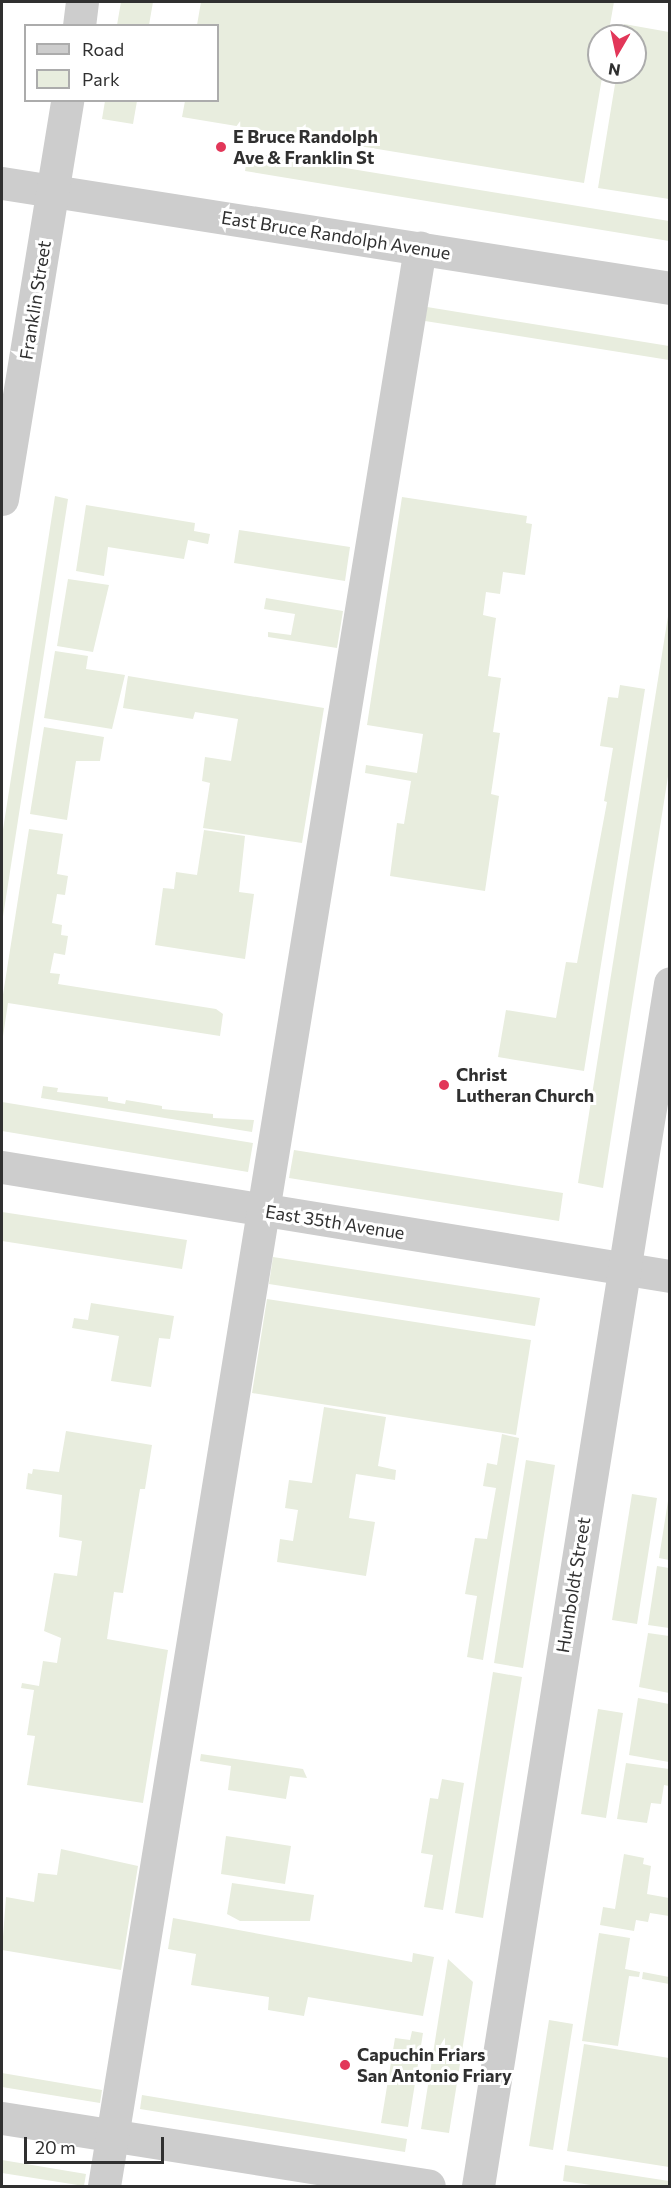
<!DOCTYPE html>
<html>
<head>
<meta charset="utf-8">
<style>
	body { margin:0 }
	#map { position:relative; width:671px; height:2188px; overflow:hidden; background:#fff; font-family:Commissioner,sans-serif }
	div>[style] { position:absolute }
	.green>* { inset:0; background:#e8edde }
	.minor>* { height:33px; margin:-16.5px; padding:0 16.5px; transform-origin:16.5px; border-radius:16.5px; background:#cdcdcd }
	.dots>* { width:16px; height:16px; translate:-50% -50%; box-sizing:border-box; border:3px solid #fff; border-radius:50% }
	span { translate:-50% -50%; white-space:nowrap; text-align:center; line-height:1.15; -webkit-text-stroke:6px #fff; paint-order:stroke }
	.poi-label { font-size:18px; color:#303030; font-weight:700 }
	.left { translate:0 -50%; text-align:left }
	.street-label { font-size:18px; color:#303030 }
	.frame { position:absolute; inset:0; border:3px solid #303030; pointer-events:none }
	.legend { position:absolute; left:24px; top:24px; width:195px; height:78px; box-sizing:border-box; background:#fff; border:2px solid #acacac; margin:0; padding:8px 10px; list-style:none; font-size:18px; color:#303030 }
	.legend li { display:flex; align-items:center; gap:12px; height:30px }
	.legend b { width:30px; border:2px solid #acacac }
	.north { position:absolute; left:587px; top:24px; width:60px; height:60px; box-sizing:border-box; background:#fff; border:2px solid #acacac; border-radius:50%; rotate:189deg; font-size:16px; font-weight:700; line-height:24px; text-align:center; color:#303030 }
	.north::after { content:''; display:block; margin:auto; width:21px; height:27px; background:#e23759; clip-path:polygon(50% 0,100% 100%,50% 72%,0 100%) }
	.scale { position:absolute; left:24px; top:2137px; width:140px; height:27px; box-sizing:border-box; border:3px solid #303030; border-top:0; padding-left:8px; font-size:18px; line-height:21px; white-space:nowrap; color:#303030; -webkit-text-stroke:4px #fff; paint-order:stroke }
</style>
</head>
<body>
<div id="map">
	<div class="green">
		<div style="clip-path:polygon(121px 2px,153px 2px,149px 25px,117px 25px)"></div>
		<div style="clip-path:polygon(201px 2px,614px 2px,608px 36px,599px 36px,599px 72px,603px 72px,584px 183px,182px 117px,185px 101px,218px 100px,218px 26px,197px 25px)"></div>
		<div style="clip-path:polygon(624px 24px,669px 32px,669px 199px,598px 188px,617px 72px,635px 72px,635px 36px,622px 36px)"></div>
		<div style="clip-path:polygon(105px 101px,137px 101px,133px 124px,102px 119px)"></div>
		<div style="clip-path:polygon(248px 152px,669px 221px,669px 241px,245px 171px)"></div>
		<div style="clip-path:polygon(427px 307px,669px 346px,669px 360px,425px 321px)"></div>
		<div style="clip-path:polygon(55px 496px,68px 499px,2px 923px,2px 836px)"></div>
		<div style="clip-path:polygon(402px 497px,527px 516px,526px 523px,532px 524px,525px 575px,503px 572px,500px 594px,486px 592px,483px 615px,496px 618px,488px 676px,501px 678px,493px 732px,500px 733px,491px 794px,499px 796px,485px 891px,390px 876px,397px 823px,404px 824px,411px 781px,365px 773px,366px 765px,417px 773px,423px 734px,367px 725px)"></div>
		<div style="clip-path:polygon(86px 505px,195px 523px,194px 531px,210px 534px,208px 544px,188px 540px,184px 559px,108px 547px,104px 576px,76px 571px)"></div>
		<div style="clip-path:polygon(239px 530px,350px 547px,345px 581px,234px 563px)"></div>
		<div style="clip-path:polygon(68px 579px,109px 585px,93px 652px,57px 646px)"></div>
		<div style="clip-path:polygon(266px 598px,343px 611px,337px 648px,268px 637px,268px 632px,291px 635px,295px 614px,264px 609px)"></div>
		<div style="clip-path:polygon(669px 610px,669px 770px,603px 1188px,578px 1183px)"></div>
		<div style="clip-path:polygon(55px 651px,88px 656px,86px 669px,125px 675px,112px 729px,44px 718px)"></div>
		<div style="clip-path:polygon(128px 676px,324px 708px,302px 843px,203px 828px,210px 783px,202px 781px,205px 757px,231px 761px,238px 719px,195px 712px,193px 719px,123px 708px)"></div>
		<div style="clip-path:polygon(620px 685px,645px 689px,584px 1071px,498px 1057px,506px 1010px,556px 1018px,566px 962px,577px 963px,607px 802px,604px 801px,613px 748px,600px 746px,608px 697px,618px 698px)"></div>
		<div style="clip-path:polygon(44px 727px,104px 737px,100px 761px,76px 761px,67px 820px,30px 814px)"></div>
		<div style="clip-path:polygon(29px 829px,63px 834px,57px 874px,68px 876px,65px 895px,57px 894px,52px 923px,62px 925px,61px 935px,68px 936px,65px 955px,54px 953px,50px 973px,60px 974px,58px 984px,216px 1009px,223px 1014px,220px 1036px,8px 1003px,2px 1043px,2px 1001px)"></div>
		<div style="clip-path:polygon(204px 830px,245px 836px,239px 892px,254px 894px,245px 959px,155px 945px,163px 888px,174px 889px,176px 872px,197px 875px)"></div>
		<div style="clip-path:polygon(43px 1086px,58px 1088px,57px 1092px,108px 1097px,108px 1101px,125px 1104px,126px 1100px,162px 1106px,162px 1109px,213px 1114px,213px 1118px,254px 1120px,252px 1132px,41px 1098px)"></div>
		<div style="clip-path:polygon(2px 1102px,253px 1143px,248px 1172px,2px 1131px)"></div>
		<div style="clip-path:polygon(294px 1150px,563px 1193px,559px 1221px,289px 1178px)"></div>
		<div style="clip-path:polygon(2px 1212px,187px 1240px,182px 1269px,2px 1241px)"></div>
		<div style="clip-path:polygon(273px 1257px,540px 1298px,535px 1326px,269px 1284px)"></div>
		<div style="clip-path:polygon(267px 1299px,531px 1340px,516px 1435px,252px 1393px)"></div>
		<div style="clip-path:polygon(91px 1303px,174px 1316px,170px 1339px,159px 1338px,151px 1387px,111px 1381px,119px 1336px,72px 1328px,74px 1318px,88px 1320px)"></div>
		<div style="clip-path:polygon(324px 1407px,386px 1417px,378px 1466px,396px 1470px,395px 1480px,356px 1474px,349px 1518px,375px 1522px,366px 1576px,277px 1562px,280px 1539px,293px 1541px,298px 1510px,285px 1508px,289px 1480px,312px 1483px)"></div>
		<div style="clip-path:polygon(66px 1431px,152px 1445px,145px 1489px,140px 1489px,123px 1593px,114px 1592px,107px 1639px,168px 1650px,143px 1803px,27px 1785px,35px 1736px,27px 1735px,34px 1690px,21px 1688px,22px 1683px,39px 1686px,43px 1661px,57px 1663px,61px 1638px,44px 1631px,54px 1573px,77px 1576px,82px 1541px,59px 1537px,62px 1495px,26px 1489px,28px 1473px,32px 1474px,33px 1469px,59px 1472px)"></div>
		<div style="clip-path:polygon(502px 1434px,519px 1438px,483px 1660px,467px 1657px,477px 1596px,465px 1594px,475px 1538px,487px 1539px,496px 1488px,483px 1486px,487px 1463px,497px 1465px)"></div>
		<div style="clip-path:polygon(526px 1460px,555px 1465px,523px 1668px,494px 1663px)"></div>
		<div style="clip-path:polygon(632px 1494px,657px 1498px,637px 1624px,612px 1620px)"></div>
		<div style="clip-path:polygon(668px 1501px,670px 1501px,669px 1560px,659px 1558px)"></div>
		<div style="clip-path:polygon(657px 1566px,669px 1568px,669px 1628px,648px 1625px)"></div>
		<div style="clip-path:polygon(648px 1633px,669px 1636px,669px 1693px,639px 1687px)"></div>
		<div style="clip-path:polygon(493px 1672px,522px 1677px,483px 1918px,455px 1913px)"></div>
		<div style="clip-path:polygon(638px 1698px,669px 1704px,669px 1762px,629px 1755px)"></div>
		<div style="clip-path:polygon(598px 1709px,623px 1713px,606px 1818px,581px 1814px)"></div>
		<div style="clip-path:polygon(201px 1754px,303px 1769px,307px 1778px,290px 1776px,286px 1799px,228px 1790px,231px 1766px,200px 1761px)"></div>
		<div style="clip-path:polygon(626px 1763px,669px 1769px,669px 1786px,664px 1785px,661px 1804px,651px 1803px,647px 1823px,617px 1819px)"></div>
		<div style="clip-path:polygon(442px 1779px,464px 1783px,443px 1910px,424px 1907px,433px 1855px,421px 1853px,430px 1798px,438px 1799px)"></div>
		<div style="clip-path:polygon(226px 1836px,291px 1846px,285px 1884px,221px 1874px)"></div>
		<div style="clip-path:polygon(61px 1849px,138px 1866px,121px 1970px,2px 1950px,6px 1897px,34px 1902px,38px 1873px,57px 1875px)"></div>
		<div style="clip-path:polygon(624px 1854px,644px 1858px,643px 1864px,651px 1866px,647px 1894px,669px 1898px,669px 1916px,650px 1913px,648px 1922px,636px 1920px,634px 1931px,600px 1925px,603px 1907px,615px 1909px)"></div>
		<div style="clip-path:polygon(232px 1883px,314px 1895px,310px 1921px,240px 1921px,227px 1914px)"></div>
		<div style="clip-path:polygon(173px 1918px,412px 1962px,413px 1953px,434px 1957px,423px 2016px,308px 1997px,304px 2016px,268px 2010px,269px 1997px,191px 1985px,196px 1954px,168px 1949px)"></div>
		<div style="clip-path:polygon(599px 1933px,630px 1938px,625px 1969px,640px 1972px,639px 1977px,629px 1976px,618px 2046px,582px 2041px)"></div>
		<div style="clip-path:polygon(448px 1959px,473px 1982px,449px 2133px,421px 2129px)"></div>
		<div style="clip-path:polygon(643px 1972px,669px 1977px,669px 1984px,642px 1979px)"></div>
		<div style="clip-path:polygon(549px 2020px,573px 2024px,553px 2150px,529px 2146px)"></div>
		<div style="clip-path:polygon(412px 2031px,423px 2033px,408px 2127px,381px 2123px,395px 2038px,410px 2040px)"></div>
		<div style="clip-path:polygon(584px 2044px,669px 2058px,669px 2167px,567px 2151px)"></div>
		<div style="clip-path:polygon(2px 2073px,102px 2090px,100px 2103px,2px 2087px)"></div>
		<div style="clip-path:polygon(142px 2095px,407px 2139px,405px 2152px,140px 2109px)"></div>
		<div style="clip-path:polygon(2px 2160px,86px 2174px,84px 2186px,2px 2173px)"></div>
		<div style="clip-path:polygon(565px 2165px,669px 2181px,669px 2186px,598px 2186px,563px 2181px)"></div>
	</div>
	<div class="minor">
		<div style="left:79px;top:26px;width:24px;rotate:-83deg"></div>
		<div style="left:2px;top:183px;width:676px;rotate:8.93deg"></div>
		<div style="left:2px;top:499px;width:404px;rotate:-80.7deg"></div>
		<div style="left:2px;top:1167px;width:677px;rotate:9.27deg"></div>
		<div style="left:2px;top:2118px;width:432px;rotate:9deg"></div>
		<div style="left:104px;top:2186px;width:1964px;rotate:-80.74deg"></div>
		<div style="left:478px;top:2186px;width:1218px;rotate:-80.93deg"></div>
	</div>
	<div class="dots">
		<div style="left:221px;top:147px;background:#e23759"></div>
		<div style="left:444px;top:1085px;background:#e23759"></div>
		<div style="left:345px;top:2065px;background:#e23759"></div>
	</div>
	<div class="poi-label">
		<span class="left" style="left:233px;top:147px">E Bruce Randolph<br>Ave &amp; Franklin St</span>
		<span class="left" style="left:456px;top:1085px">Christ<br>Lutheran Church</span>
		<span class="left" style="left:357px;top:2065px">Capuchin Friars<br>San Antonio Friary</span>
	</div>
	<div class="street-label">
		<span style="left:336px;top:235px;rotate:9deg">East Bruce Randolph Avenue</span>
		<span style="left:35px;top:300px;rotate:-81deg">Franklin Street</span>
		<span style="left:335px;top:1222px;rotate:9deg">East 35th Avenue</span>
		<span style="left:573px;top:1585px;rotate:-81deg">Humboldt Street</span>
	</div>
	<div class="frame"></div>
	<ul class="legend">
	<li><b style="height:8px;background:#cdcdcd"></b>Road</li>
	<li><b style="height:16px;background:#e8edde"></b>Park</li>
	</ul>
	<div class="north">N</div>
	<div class="scale">20 m</div>
</div>
</body>
</html>
